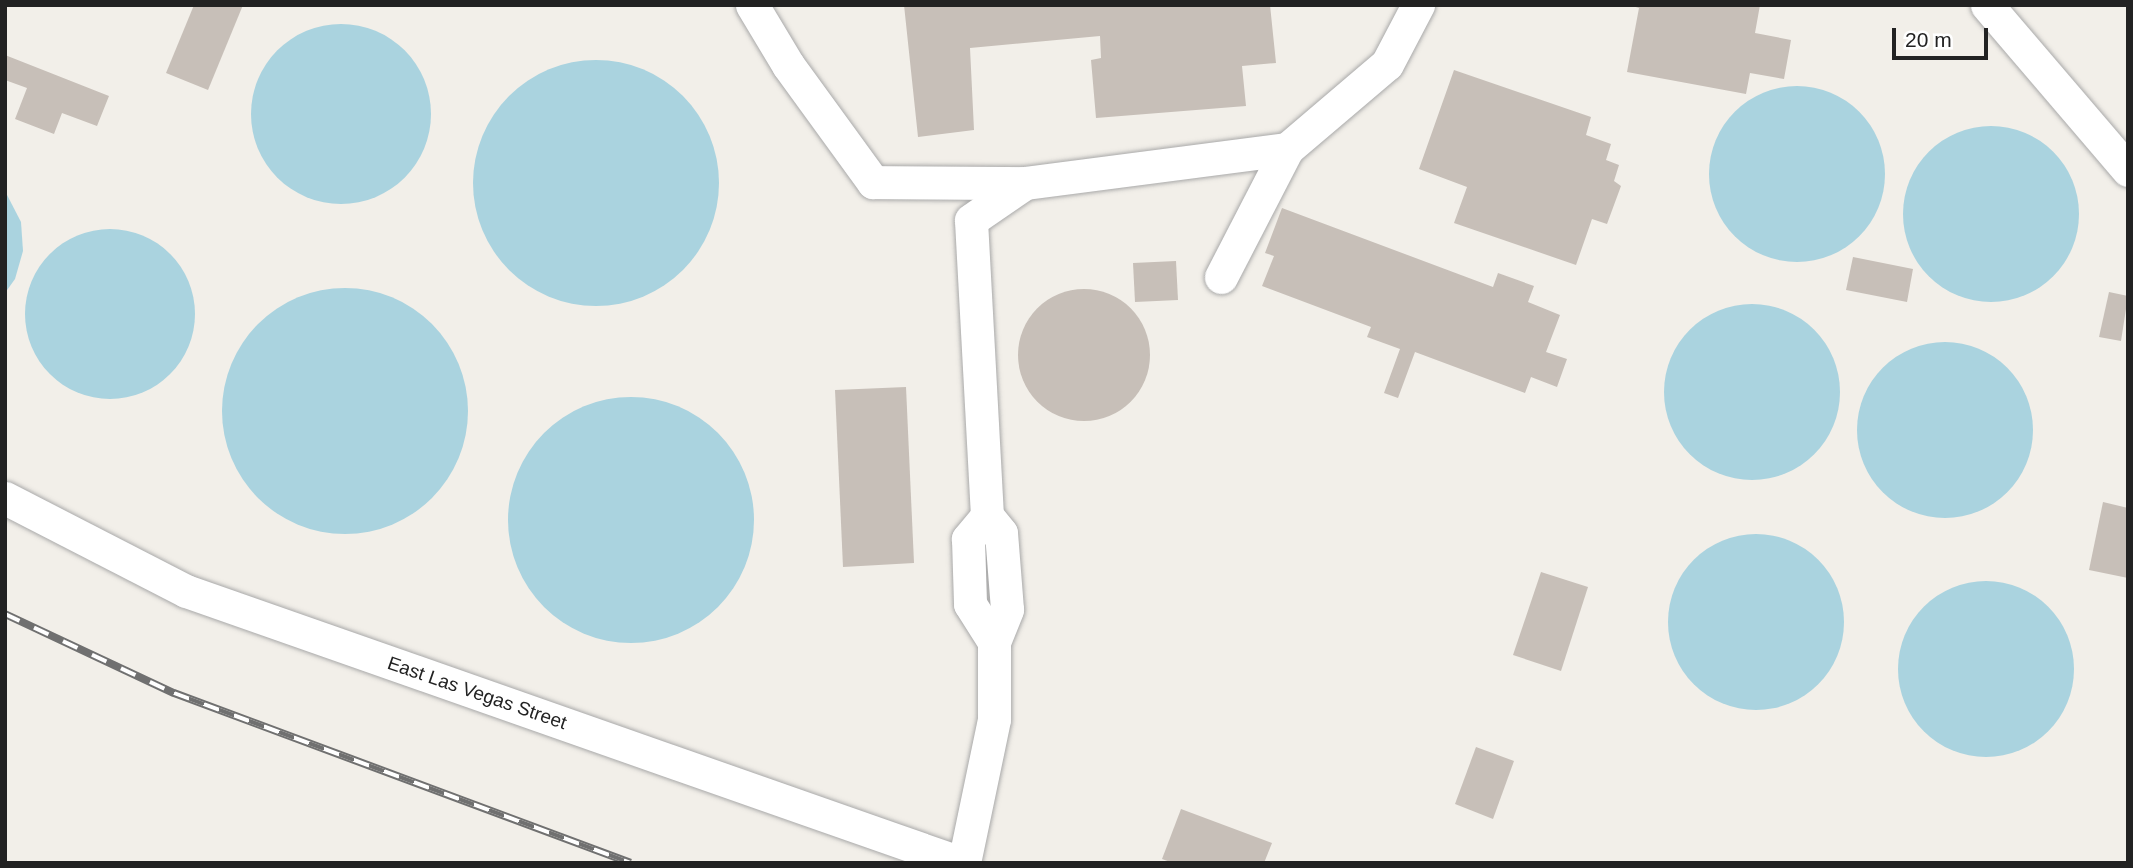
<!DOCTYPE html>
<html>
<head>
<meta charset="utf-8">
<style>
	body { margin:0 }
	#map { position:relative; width:2133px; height:868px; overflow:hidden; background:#f2efe9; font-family:Helvetica,sans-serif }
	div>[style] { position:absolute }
	.water>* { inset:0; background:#aad3df }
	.round { border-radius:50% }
	.building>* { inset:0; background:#c7bfb8 }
	.roads { filter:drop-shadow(0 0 2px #a9a9a9) drop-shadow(0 0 2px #a9a9a9) }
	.minor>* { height:33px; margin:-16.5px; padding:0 16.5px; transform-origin:16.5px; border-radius:16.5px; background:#fff }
	.rail>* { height:8px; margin-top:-4px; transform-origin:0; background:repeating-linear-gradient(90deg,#fff 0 16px,#707070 0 32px); box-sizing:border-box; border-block:2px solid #707070 }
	span { translate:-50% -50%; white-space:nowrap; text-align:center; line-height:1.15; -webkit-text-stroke:5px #fff; paint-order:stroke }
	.street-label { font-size:19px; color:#222 }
	.frame { position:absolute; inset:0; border:7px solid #222; pointer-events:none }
	.scale { position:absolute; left:1892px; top:28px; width:96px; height:32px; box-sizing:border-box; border:4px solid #222; border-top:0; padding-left:9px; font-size:21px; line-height:24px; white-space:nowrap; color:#222; -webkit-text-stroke:5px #fff; paint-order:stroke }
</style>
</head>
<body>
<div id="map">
	<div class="water">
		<div class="round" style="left:251px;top:24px;width:180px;height:180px"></div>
		<div class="round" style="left:473px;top:60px;width:246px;height:246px"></div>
		<div class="round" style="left:1709px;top:86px;width:176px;height:176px"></div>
		<div class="round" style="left:1903px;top:126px;width:176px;height:176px"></div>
		<div style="clip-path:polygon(5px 191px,21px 222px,23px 251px,15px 279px,5px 293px)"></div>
		<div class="round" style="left:25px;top:229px;width:170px;height:170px"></div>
		<div class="round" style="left:222px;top:288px;width:246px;height:246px"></div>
		<div class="round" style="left:1664px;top:304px;width:176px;height:176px"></div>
		<div class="round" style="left:1857px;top:342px;width:176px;height:176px"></div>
		<div class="round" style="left:508px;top:397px;width:246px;height:246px"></div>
		<div class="round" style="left:1668px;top:534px;width:176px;height:176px"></div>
		<div class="round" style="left:1898px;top:581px;width:176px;height:176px"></div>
	</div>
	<div class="building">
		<div style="clip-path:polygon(194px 5px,243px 5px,208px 90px,166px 73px)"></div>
		<div style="clip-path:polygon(904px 5px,1270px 5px,1276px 63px,1242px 66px,1246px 106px,1096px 118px,1091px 60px,1101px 58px,1100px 36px,970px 48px,974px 130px,918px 137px)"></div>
		<div style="clip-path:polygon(1629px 5px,1760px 5px,1755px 33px,1791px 40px,1784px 79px,1750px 73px,1746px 94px,1627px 72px,1639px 8px)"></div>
		<div style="clip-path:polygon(5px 55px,109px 96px,97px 126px,62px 113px,54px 134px,15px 119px,27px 88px,5px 80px)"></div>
		<div style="clip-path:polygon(1454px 70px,1591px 117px,1586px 135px,1611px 144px,1606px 160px,1619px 165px,1614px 181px,1621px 186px,1607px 224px,1592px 219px,1576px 265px,1454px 223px,1467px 187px,1419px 169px)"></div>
		<div style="clip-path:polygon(1282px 208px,1493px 287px,1498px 273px,1534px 286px,1528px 302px,1560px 315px,1546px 352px,1567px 359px,1557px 387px,1531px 377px,1525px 393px,1415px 352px,1398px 398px,1384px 393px,1400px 349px,1367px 337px,1371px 327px,1262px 286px,1274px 256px,1265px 253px)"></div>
		<div style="clip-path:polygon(1853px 257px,1913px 269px,1907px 302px,1846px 290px)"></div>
		<div style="clip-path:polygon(1176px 261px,1178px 300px,1135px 302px,1133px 263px)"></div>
		<div class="round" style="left:1018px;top:289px;width:132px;height:132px"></div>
		<div style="clip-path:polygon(2109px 292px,2128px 296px,2121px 341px,2099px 337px)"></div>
		<div style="clip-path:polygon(906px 387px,914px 563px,843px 567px,835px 390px)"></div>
		<div style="clip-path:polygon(2103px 502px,2128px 508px,2128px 578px,2089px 570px)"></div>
		<div style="clip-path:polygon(1541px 572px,1588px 587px,1561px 671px,1513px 655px)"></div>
		<div style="clip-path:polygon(1476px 747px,1514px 761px,1493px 819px,1455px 804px)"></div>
		<div style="clip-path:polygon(1181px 809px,1272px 843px,1264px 863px,1173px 863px,1162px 859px)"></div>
	</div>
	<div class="roads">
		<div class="minor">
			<div style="left:752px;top:5px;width:70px;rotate:59deg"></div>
			<div style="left:788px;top:65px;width:145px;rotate:54deg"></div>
			<div style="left:873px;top:182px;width:152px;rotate:0.4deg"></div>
			<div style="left:1987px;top:5px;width:217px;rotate:49.5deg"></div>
			<div style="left:1221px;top:277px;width:144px;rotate:-62.7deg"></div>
			<div style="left:5px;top:498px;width:203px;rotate:27.2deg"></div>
			<div style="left:186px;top:591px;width:821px;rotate:19.34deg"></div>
			<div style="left:987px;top:516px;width:296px;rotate:-93.1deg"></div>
			<div style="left:971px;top:220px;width:65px;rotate:-34.4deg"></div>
			<div style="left:1025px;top:183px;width:264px;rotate:-7.4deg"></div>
			<div style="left:1287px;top:149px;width:131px;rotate:-40.4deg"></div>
			<div style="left:1387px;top:64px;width:67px;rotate:-62.3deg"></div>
			<div style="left:964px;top:863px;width:147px;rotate:-78.2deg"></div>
			<div style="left:994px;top:719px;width:77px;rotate:-90deg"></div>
			<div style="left:994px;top:642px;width:35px;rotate:-68deg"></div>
			<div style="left:1007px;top:609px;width:76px;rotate:-94.5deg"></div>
			<div style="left:1001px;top:533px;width:22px;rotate:-129deg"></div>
			<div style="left:987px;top:516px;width:30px;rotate:130deg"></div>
			<div style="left:968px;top:539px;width:65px;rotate:88.2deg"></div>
			<div style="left:970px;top:604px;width:45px;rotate:57.7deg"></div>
		</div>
	</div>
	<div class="rail">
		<div style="left:5px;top:614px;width:187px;rotate:25.1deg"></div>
		<div style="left:174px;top:693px;width:487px;rotate:20.4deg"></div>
	</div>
	<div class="street-label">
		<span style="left:477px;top:693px;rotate:19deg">East Las Vegas Street</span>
	</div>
	<div class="frame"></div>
	<div class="scale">20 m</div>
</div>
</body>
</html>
